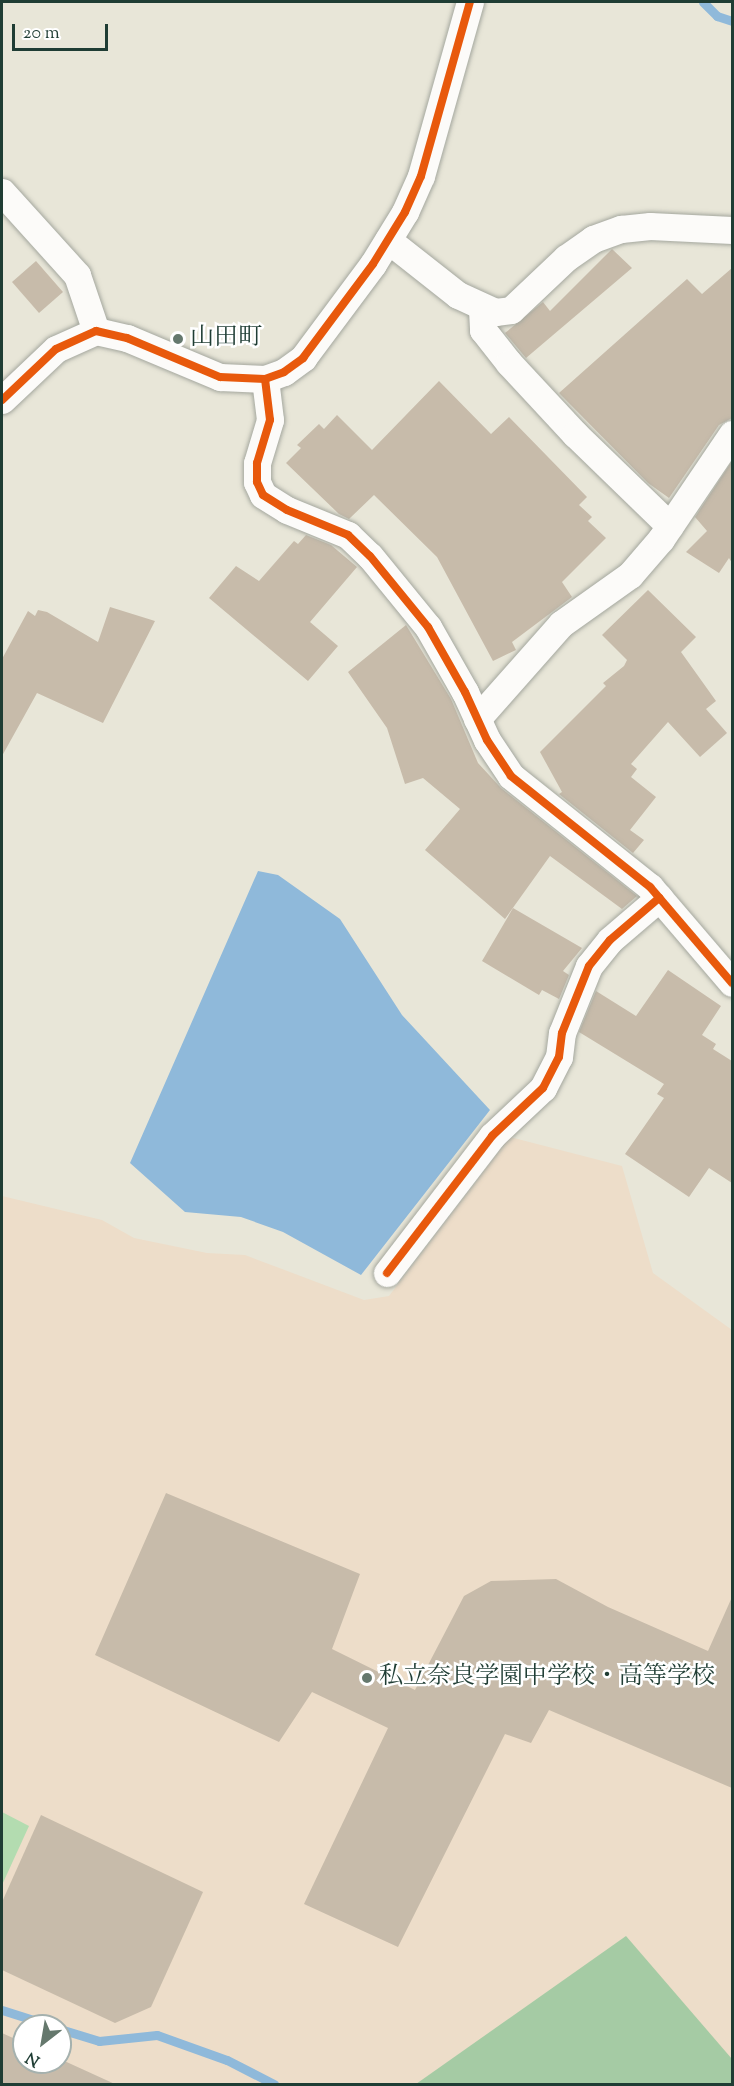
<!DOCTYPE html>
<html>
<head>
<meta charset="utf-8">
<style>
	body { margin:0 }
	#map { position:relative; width:734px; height:2086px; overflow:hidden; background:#e8e6d8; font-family:"Sorts Mill Goudy","Noto Serif JP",serif }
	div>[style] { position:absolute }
	.built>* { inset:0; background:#edddc9 }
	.green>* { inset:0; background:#b3dcb0 }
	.forest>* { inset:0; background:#a5cba4 }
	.water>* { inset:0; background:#8fb9da }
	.stream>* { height:9px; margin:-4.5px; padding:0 4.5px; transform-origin:4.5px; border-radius:4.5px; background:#8fb9da }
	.building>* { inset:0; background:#c7bbaa }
	.roads { filter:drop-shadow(0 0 2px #a4a79e) drop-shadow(0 0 2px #a4a79e) }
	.minor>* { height:27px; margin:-13.5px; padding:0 13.5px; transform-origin:13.5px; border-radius:13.5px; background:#fcfbf9 }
	.cycleway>* { height:8px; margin:-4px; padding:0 4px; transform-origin:4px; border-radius:4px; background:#e8590c }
	.dots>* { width:16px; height:16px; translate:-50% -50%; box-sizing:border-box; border:3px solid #fff; border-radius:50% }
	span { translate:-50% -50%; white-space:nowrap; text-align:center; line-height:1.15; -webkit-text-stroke:5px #fff; paint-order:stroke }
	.poi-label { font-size:24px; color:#1f3d34 }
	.left { translate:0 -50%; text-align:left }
	.frame { position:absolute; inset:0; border:3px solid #1f3d34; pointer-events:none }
	.north { position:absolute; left:12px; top:2014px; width:60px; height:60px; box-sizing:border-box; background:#fff; border:2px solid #a5b1ae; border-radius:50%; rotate:211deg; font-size:16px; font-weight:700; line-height:24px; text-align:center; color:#1f3d34 }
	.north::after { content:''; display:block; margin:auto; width:21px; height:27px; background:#65786d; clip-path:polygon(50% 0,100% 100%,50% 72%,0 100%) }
	.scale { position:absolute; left:12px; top:24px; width:96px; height:27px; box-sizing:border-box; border:3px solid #1f3d34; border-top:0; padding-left:8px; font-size:18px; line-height:21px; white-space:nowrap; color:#1f3d34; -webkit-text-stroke:4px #fff; paint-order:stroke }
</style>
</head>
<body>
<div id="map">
	<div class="built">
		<div style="clip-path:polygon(evenodd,510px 1137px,622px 1166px,653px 1273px,732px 1330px,732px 2084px,2px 2084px,2px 1196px,102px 1220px,134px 1238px,207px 1253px,245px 1255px,364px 1300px,389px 1296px,510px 1137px,24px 2026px,60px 2026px,60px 2062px,24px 2062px,24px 2026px)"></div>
	</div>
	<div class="green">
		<div style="clip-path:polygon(2px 1812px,29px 1826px,2px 1885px)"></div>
	</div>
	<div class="forest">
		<div style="clip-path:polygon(626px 1936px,732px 2059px,732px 2084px,416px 2084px)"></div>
	</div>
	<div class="water">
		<div style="clip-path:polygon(258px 871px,278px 875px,340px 919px,402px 1015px,490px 1110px,361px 1275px,283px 1232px,241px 1217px,185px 1212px,130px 1163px)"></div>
	</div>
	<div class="stream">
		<div style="left:703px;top:2px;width:20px;rotate:45deg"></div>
		<div style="left:717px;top:16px;width:16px;rotate:18deg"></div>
		<div style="left:2px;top:2010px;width:52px;rotate:17.7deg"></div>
		<div style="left:60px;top:2029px;width:41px;rotate:17.1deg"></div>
		<div style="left:99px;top:2041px;width:58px;rotate:-5.9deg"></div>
		<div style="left:157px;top:2035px;width:74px;rotate:19.7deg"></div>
		<div style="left:227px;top:2060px;width:53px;rotate:27.1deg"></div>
	</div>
	<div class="building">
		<div style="clip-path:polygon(612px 249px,632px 268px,526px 358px,505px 333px,543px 302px,550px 311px)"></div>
		<div style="clip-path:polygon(36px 261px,63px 292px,39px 313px,12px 282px)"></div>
		<div style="clip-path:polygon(732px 268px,732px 418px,719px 425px,669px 498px,648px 483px,559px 393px,687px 279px,702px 294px)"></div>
		<div style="clip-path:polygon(439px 381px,491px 434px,509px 417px,587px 497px,579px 505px,592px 517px,588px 521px,606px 538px,562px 582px,572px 597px,512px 642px,516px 650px,493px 661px,437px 557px,374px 495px,349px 519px,339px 514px,286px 463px,301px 448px,297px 445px,319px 424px,324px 429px,337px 415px,372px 450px)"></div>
		<div style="clip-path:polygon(732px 461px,732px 563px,729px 558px,719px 573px,686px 552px,707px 531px,695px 517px)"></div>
		<div style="clip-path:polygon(306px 535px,331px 545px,357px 567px,310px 622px,338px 646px,308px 681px,209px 598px,236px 566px,259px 581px,294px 541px,298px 544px)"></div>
		<div style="clip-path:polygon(648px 590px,696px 637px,681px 652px,716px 701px,706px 709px,727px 733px,700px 757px,668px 722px,631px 764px,637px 769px,631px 777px,656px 797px,630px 830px,644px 840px,633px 853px,559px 794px,562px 792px,540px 752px,606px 686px,603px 683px,624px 666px,627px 660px,602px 635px)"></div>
		<div style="clip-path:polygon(110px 607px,155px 621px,103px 723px,37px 693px,2px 756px,2px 659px,28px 611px,35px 616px,38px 610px,47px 612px,98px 642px)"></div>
		<div style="clip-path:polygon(406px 625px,451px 699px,478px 763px,501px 788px,637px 896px,622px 909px,550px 856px,505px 919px,425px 850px,460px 809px,423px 778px,405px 784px,387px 728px,348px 672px)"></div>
		<div style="clip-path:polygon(513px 908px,582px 948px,563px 971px,569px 975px,559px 999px,542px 990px,539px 995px,482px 961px)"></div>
		<div style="clip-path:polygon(668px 970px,721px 1006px,702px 1035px,716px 1044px,713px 1049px,732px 1061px,732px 1183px,709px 1168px,689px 1197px,625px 1154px,664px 1098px,657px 1094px,664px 1084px,579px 1032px,596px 991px,636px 1016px)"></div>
		<div style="clip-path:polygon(166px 1493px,360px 1574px,332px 1649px,415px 1690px,464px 1596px,491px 1581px,556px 1579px,608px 1607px,708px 1651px,732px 1597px,732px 1788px,549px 1710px,531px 1743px,505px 1734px,398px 1947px,304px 1904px,388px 1728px,312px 1692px,279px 1742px,95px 1655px)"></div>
		<div style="clip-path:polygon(41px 1815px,203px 1892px,151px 2007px,115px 2023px,2px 1970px,2px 1902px)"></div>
		<div style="clip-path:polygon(2px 2033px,24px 2043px,24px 2062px,60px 2062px,60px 2059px,117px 2085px,2px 2085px)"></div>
	</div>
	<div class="roads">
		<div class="minor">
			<div style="left:2px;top:192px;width:112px;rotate:47.9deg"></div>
			<div style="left:77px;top:275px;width:59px;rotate:71.3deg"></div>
			<div style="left:388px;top:240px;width:89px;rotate:38.2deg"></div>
			<div style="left:458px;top:295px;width:41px;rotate:24.7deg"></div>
			<div style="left:495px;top:312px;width:16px;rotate:-7deg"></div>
			<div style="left:511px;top:310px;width:76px;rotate:-43.4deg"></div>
			<div style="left:566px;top:258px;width:33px;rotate:-35deg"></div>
			<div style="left:593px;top:239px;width:30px;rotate:-20deg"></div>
			<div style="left:621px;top:229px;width:29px;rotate:-6deg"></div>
			<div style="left:650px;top:226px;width:82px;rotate:2.8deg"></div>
			<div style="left:482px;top:309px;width:21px;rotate:87deg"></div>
			<div style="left:483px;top:330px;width:42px;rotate:51.8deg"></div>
			<div style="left:509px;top:363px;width:97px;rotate:47.1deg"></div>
			<div style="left:575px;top:434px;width:132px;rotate:44.1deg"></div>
			<div style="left:265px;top:379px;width:41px;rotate:83deg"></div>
			<div style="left:270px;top:420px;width:45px;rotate:106.8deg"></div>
			<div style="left:257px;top:463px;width:19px;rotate:90deg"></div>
			<div style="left:257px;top:482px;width:14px;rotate:65deg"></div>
			<div style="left:263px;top:495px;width:28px;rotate:32deg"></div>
			<div style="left:287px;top:510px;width:66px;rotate:22.3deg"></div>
			<div style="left:348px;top:535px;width:30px;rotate:44deg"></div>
			<div style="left:370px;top:556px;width:92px;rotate:50.8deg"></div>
			<div style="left:428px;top:627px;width:75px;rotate:60.4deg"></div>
			<div style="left:465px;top:692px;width:53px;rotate:65.4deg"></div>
			<div style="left:487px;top:740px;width:43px;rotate:56.3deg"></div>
			<div style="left:511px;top:776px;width:178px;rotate:38.6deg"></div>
			<div style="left:650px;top:887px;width:126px;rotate:49.5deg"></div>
			<div style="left:2px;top:400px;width:74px;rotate:-43.4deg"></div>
			<div style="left:56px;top:349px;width:44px;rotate:-24.2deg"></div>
			<div style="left:96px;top:331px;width:32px;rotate:13deg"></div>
			<div style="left:127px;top:338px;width:101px;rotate:22.8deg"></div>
			<div style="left:220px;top:377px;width:45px;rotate:2.5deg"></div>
			<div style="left:265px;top:379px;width:20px;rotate:-20deg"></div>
			<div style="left:284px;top:372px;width:24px;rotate:-36deg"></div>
			<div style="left:303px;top:358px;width:117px;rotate:-53.3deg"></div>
			<div style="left:373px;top:264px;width:61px;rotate:-58.4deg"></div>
			<div style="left:405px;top:212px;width:39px;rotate:-66deg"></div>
			<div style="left:421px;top:176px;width:181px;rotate:-74.3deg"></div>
			<div style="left:477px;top:719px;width:127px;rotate:-48.5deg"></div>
			<div style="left:561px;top:624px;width:85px;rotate:-35.4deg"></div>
			<div style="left:630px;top:575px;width:48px;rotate:-49.3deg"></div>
			<div style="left:661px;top:539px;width:127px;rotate:-55.9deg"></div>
			<div style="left:387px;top:1273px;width:173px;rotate:-52.5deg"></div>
			<div style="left:492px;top:1136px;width:70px;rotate:-43.3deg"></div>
			<div style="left:543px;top:1088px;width:35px;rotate:-63deg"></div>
			<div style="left:559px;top:1057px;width:24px;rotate:-83deg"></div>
			<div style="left:562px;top:1033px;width:72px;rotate:-68.1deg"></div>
			<div style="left:589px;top:966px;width:33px;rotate:-51deg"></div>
			<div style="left:610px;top:940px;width:65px;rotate:-40.6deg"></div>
		</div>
	</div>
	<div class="cycleway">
		<div style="left:265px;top:379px;width:41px;rotate:83deg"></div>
		<div style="left:270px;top:420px;width:45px;rotate:106.8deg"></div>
		<div style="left:257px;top:463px;width:19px;rotate:90deg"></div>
		<div style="left:257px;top:482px;width:14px;rotate:65deg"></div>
		<div style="left:263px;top:495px;width:28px;rotate:32deg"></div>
		<div style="left:287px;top:510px;width:66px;rotate:22.3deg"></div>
		<div style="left:348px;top:535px;width:30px;rotate:44deg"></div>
		<div style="left:370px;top:556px;width:92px;rotate:50.8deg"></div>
		<div style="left:428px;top:627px;width:75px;rotate:60.4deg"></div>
		<div style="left:465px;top:692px;width:53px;rotate:65.4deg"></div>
		<div style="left:487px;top:740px;width:43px;rotate:56.3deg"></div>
		<div style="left:511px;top:776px;width:178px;rotate:38.6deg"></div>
		<div style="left:650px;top:887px;width:126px;rotate:49.5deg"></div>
		<div style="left:2px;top:400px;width:74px;rotate:-43.4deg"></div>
		<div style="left:56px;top:349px;width:44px;rotate:-24.2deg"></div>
		<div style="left:96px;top:331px;width:32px;rotate:13deg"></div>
		<div style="left:127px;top:338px;width:101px;rotate:22.8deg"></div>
		<div style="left:220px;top:377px;width:45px;rotate:2.5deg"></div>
		<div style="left:265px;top:379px;width:20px;rotate:-20deg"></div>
		<div style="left:284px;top:372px;width:24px;rotate:-36deg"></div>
		<div style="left:303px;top:358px;width:117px;rotate:-53.3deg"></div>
		<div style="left:373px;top:264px;width:61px;rotate:-58.4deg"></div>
		<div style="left:405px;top:212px;width:39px;rotate:-66deg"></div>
		<div style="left:421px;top:176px;width:181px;rotate:-74.3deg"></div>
		<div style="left:387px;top:1273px;width:173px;rotate:-52.5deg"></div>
		<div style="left:492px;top:1136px;width:70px;rotate:-43.3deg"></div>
		<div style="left:543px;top:1088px;width:35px;rotate:-63deg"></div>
		<div style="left:559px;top:1057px;width:24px;rotate:-83deg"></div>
		<div style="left:562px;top:1033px;width:72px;rotate:-68.1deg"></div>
		<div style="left:589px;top:966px;width:33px;rotate:-51deg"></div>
		<div style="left:610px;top:940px;width:65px;rotate:-40.6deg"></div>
	</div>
	<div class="dots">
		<div style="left:178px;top:339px;background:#65786d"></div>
		<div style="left:367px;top:1678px;background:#65786d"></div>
	</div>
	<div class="poi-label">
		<span class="left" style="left:190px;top:339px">山田町</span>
		<span class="left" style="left:379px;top:1678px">私立奈良学園中学校・高等学校</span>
	</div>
	<div class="frame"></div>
	<div class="north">N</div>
	<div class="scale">20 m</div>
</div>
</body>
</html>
